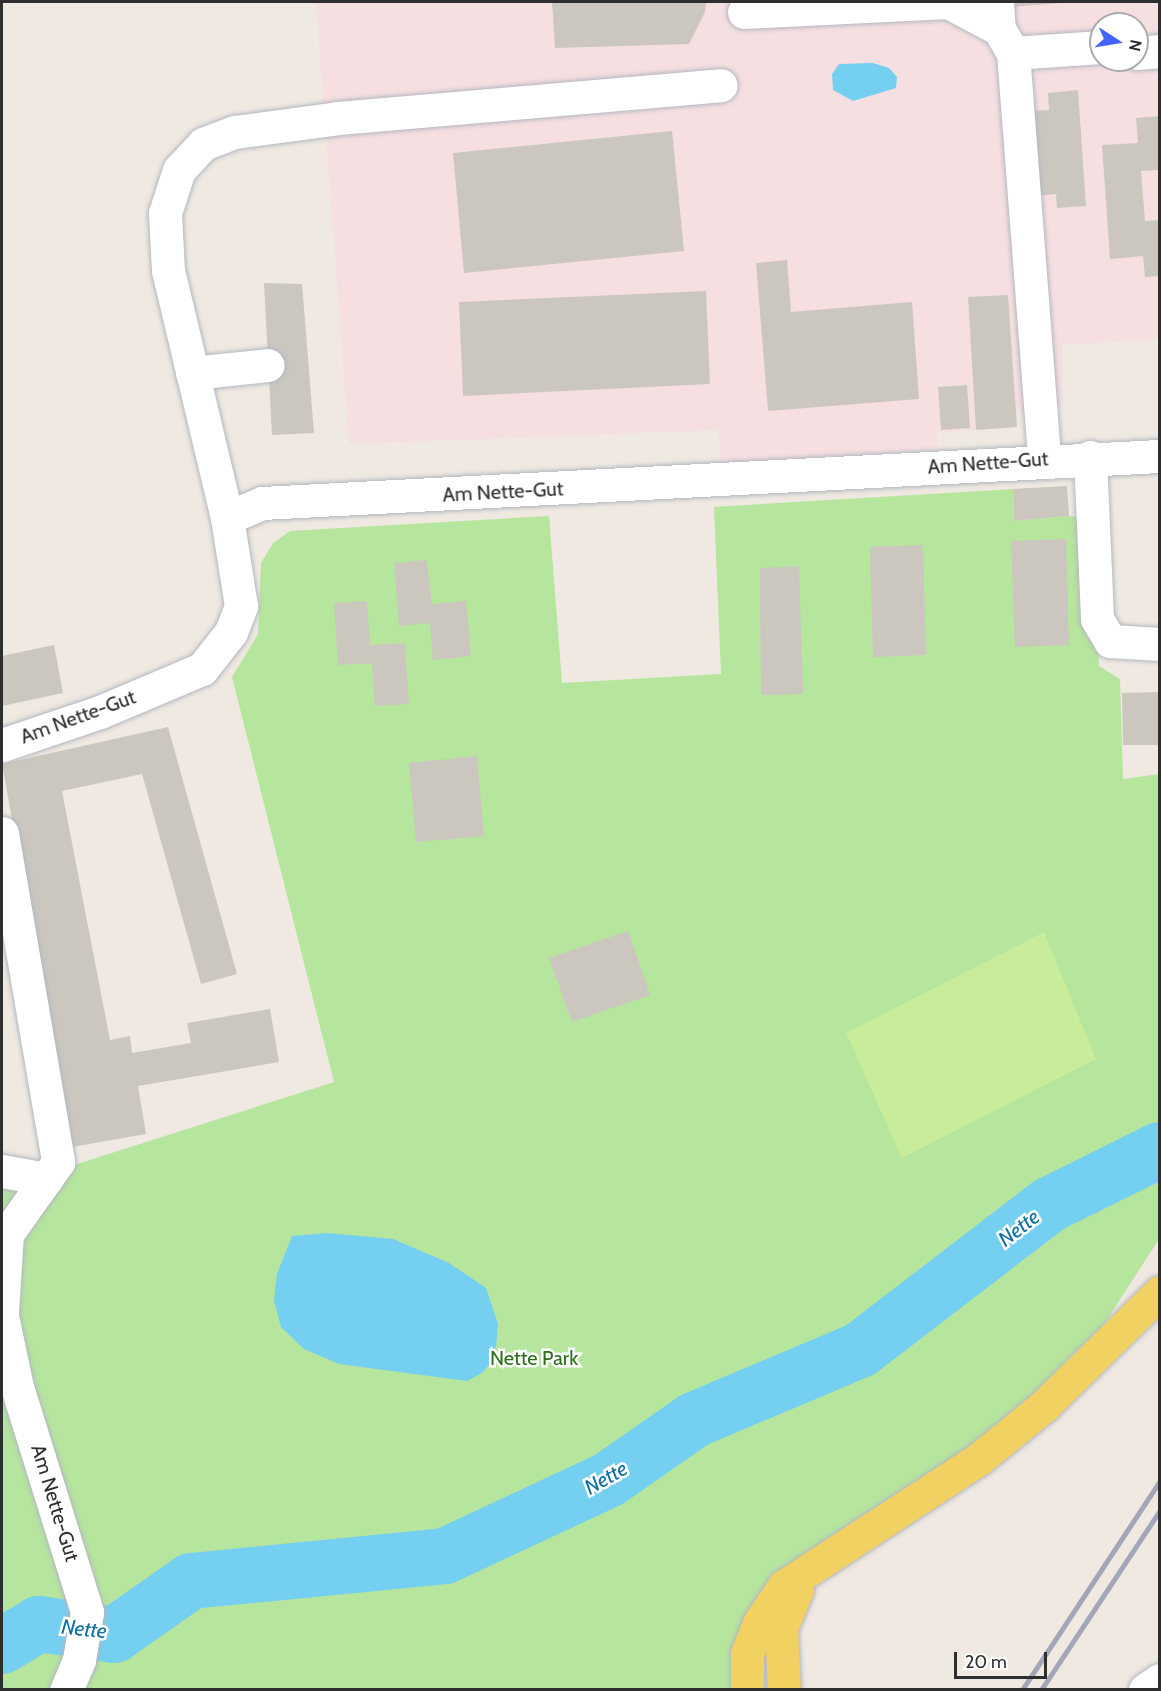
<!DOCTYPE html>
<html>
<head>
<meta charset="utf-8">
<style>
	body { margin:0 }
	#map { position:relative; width:1161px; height:1691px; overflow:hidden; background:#efe9e1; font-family:Cabin,sans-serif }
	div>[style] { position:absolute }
	.medical>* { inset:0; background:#f5dfe0 }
	.green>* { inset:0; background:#b6e59e }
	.pitch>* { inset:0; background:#c9ec9a }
	.water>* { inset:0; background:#75cff0 }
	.stream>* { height:9px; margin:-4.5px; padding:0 4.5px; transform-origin:4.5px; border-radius:4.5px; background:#75cff0 }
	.river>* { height:56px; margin:-28px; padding:0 28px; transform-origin:28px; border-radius:28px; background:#75cff0 }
	.building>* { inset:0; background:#cbc7bf }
	.roads { filter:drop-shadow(0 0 2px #b4b7c1) drop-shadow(0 0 2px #b4b7c1) }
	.minor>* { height:33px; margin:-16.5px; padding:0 16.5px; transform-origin:16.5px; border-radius:16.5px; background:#fff }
	.major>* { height:33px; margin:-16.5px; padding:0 16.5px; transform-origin:16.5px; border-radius:16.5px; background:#f2d163 }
	.rail>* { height:4.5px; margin:-2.25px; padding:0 2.25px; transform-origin:2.25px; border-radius:2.25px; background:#a3a6b8 }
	span { translate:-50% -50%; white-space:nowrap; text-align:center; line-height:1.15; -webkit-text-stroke:5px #fff; paint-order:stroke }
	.street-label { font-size:20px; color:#2e2e2e }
	.park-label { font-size:20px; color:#2c6e1b }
	.water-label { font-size:21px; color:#0d6fa3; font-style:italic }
	.frame { position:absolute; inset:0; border:3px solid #2e2e2e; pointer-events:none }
	.north { position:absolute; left:1089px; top:12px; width:60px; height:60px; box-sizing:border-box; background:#fff; border:2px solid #ababab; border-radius:50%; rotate:102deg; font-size:16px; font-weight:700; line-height:24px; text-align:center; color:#2e2e2e }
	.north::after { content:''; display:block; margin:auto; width:21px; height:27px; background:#4264fb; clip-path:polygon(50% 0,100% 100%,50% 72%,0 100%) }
	.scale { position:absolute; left:954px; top:1652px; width:93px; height:27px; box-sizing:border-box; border:3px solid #2e2e2e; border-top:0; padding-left:8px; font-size:18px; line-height:21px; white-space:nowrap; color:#2e2e2e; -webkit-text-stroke:4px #fff; paint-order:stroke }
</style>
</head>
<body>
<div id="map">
	<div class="medical">
		<div style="clip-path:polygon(evenodd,316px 2px,1159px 2px,1159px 339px,1062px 345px,1063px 407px,1017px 410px,1017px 427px,937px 433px,937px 449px,721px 464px,718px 430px,349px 444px,316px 2px,1101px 24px,1137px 24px,1137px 60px,1101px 60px,1101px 24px)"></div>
	</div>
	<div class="green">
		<div style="clip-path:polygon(1013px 489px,1014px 521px,1069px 516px,1093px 519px,1099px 666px,1120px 679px,1123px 779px,1159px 774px,1159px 1239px,1083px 1357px,936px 1486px,778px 1580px,739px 1689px,2px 1689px,2px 1188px,334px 1082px,232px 677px,258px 634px,261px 563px,273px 543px,290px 531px,549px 516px,562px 683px,721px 674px,714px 507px)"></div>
	</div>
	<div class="pitch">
		<div style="clip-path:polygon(1044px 932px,1096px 1059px,902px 1158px,846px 1033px)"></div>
	</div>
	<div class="water">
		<div style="clip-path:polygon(873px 63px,889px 68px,897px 77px,896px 88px,853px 101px,833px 90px,832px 74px,839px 64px)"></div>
		<div style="clip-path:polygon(327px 1233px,393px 1239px,449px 1263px,486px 1288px,498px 1324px,495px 1358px,482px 1373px,467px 1381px,339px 1364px,304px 1349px,281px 1327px,274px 1300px,277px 1274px,292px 1236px)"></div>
	</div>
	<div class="stream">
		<div style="left:2px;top:1639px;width:6px;rotate:72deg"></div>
	</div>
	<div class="river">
		<div style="left:2px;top:1646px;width:43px;rotate:-30.7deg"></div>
		<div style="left:39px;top:1624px;width:76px;rotate:8.3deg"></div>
		<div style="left:114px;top:1635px;width:94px;rotate:-35deg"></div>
		<div style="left:191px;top:1581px;width:255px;rotate:-5.6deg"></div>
		<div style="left:445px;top:1556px;width:180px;rotate:-25deg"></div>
		<div style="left:608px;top:1480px;width:105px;rotate:-34.9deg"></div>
		<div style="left:694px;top:1420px;width:180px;rotate:-22.9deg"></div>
		<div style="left:860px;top:1350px;width:238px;rotate:-37.5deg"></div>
		<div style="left:1049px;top:1205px;width:124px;rotate:-26.4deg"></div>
	</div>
	<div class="building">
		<div style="clip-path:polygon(552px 2px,706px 2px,705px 12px,689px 44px,555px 48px)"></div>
		<div style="clip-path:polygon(1011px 2px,1061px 2px,1061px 3px,1011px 7px)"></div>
		<div style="clip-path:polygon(1078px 90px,1086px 206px,1057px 208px,1056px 194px,1036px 196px,1030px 111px,1049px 110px,1048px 93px)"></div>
		<div style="clip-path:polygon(1160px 116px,1160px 170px,1141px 171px,1145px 221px,1160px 220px,1160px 276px,1145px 277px,1143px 256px,1110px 259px,1102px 145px,1138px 143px,1136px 118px)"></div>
		<div style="clip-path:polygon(672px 131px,684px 251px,464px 273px,453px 153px)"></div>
		<div style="clip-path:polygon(787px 260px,791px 312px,912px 302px,919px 399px,768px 411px,756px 263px)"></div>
		<div style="clip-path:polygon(264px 283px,302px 284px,314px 433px,272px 435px)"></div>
		<div style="clip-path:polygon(706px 291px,710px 384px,463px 396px,459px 302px)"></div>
		<div style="clip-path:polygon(1008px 295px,1017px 427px,976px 430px,968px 297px)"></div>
		<div style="clip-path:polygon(967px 385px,970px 428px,941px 430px,938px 387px)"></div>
		<div style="clip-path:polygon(1067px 486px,1069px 516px,1014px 521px,1013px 489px)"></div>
		<div style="clip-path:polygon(1066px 539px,1069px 645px,1015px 647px,1011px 541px)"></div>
		<div style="clip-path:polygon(923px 545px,926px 655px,873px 657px,870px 547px)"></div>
		<div style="clip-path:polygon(427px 560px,432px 604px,466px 601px,471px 656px,433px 660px,430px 623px,399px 626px,394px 563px)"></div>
		<div style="clip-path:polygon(799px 566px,803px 694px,761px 695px,760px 568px)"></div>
		<div style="clip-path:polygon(367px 601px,370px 645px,405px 643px,409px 704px,375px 706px,372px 663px,338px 665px,334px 603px)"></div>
		<div style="clip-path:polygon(54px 645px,63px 693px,2px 706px,2px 656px)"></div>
		<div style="clip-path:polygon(1160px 692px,1160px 745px,1123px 745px,1122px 693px)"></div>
		<div style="clip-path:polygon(168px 727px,237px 974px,201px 984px,142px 774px,62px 791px,110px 1040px,130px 1036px,132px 1053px,191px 1043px,187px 1023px,270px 1009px,279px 1062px,138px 1086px,146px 1134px,72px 1147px,2px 764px)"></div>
		<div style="clip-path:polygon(477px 756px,484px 836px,416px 842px,409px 763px)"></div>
		<div style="clip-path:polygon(628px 931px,650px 995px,572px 1022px,549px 958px)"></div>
	</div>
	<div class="roads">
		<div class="minor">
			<div style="left:997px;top:2px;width:27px;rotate:86deg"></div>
			<div style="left:999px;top:29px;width:28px;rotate:60deg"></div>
			<div style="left:1013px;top:53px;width:406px;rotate:85.6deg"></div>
			<div style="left:744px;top:12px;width:204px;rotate:-2.8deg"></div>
			<div style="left:948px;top:2px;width:58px;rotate:27.9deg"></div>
			<div style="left:1013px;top:53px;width:88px;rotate:-3.9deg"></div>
			<div style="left:1137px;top:53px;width:23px;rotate:-5deg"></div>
			<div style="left:192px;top:373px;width:76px;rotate:-6deg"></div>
			<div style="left:1090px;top:457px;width:162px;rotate:87.5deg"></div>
			<div style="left:1097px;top:619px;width:26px;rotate:59deg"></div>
			<div style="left:1110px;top:641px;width:50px;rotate:3.4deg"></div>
			<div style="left:227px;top:518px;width:254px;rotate:-103.4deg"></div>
			<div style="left:168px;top:271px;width:58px;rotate:-93deg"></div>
			<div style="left:165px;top:213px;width:45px;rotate:-72deg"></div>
			<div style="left:179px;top:170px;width:35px;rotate:-47deg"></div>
			<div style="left:203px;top:144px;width:34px;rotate:-21deg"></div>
			<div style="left:235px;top:132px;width:104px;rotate:-7.7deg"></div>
			<div style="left:338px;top:118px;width:384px;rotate:-4.9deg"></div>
			<div style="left:2px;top:745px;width:103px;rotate:-18.6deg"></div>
			<div style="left:100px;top:712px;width:111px;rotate:-22.9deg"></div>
			<div style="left:202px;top:669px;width:47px;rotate:-51.9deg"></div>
			<div style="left:231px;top:632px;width:28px;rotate:-69deg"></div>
			<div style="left:241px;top:606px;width:89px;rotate:-99deg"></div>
			<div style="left:227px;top:518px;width:38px;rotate:-23deg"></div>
			<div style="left:262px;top:503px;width:899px;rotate:-3deg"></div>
			<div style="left:2px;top:833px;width:334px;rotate:80.3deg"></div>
			<div style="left:58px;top:1162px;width:88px;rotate:125.3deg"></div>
			<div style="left:7px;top:1234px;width:77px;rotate:93.7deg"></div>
			<div style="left:2px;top:1171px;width:45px;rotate:10.3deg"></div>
			<div style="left:2px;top:1316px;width:73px;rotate:78.1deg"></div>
			<div style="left:17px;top:1387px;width:236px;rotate:72.7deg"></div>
			<div style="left:87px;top:1612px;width:49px;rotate:99.5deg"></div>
			<div style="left:79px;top:1660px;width:33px;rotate:113deg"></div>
			<div style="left:1145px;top:1690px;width:18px;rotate:-34deg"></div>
		</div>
		<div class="major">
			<div style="left:747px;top:1690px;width:36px;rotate:-90deg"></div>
			<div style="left:747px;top:1654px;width:33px;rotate:-69deg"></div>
			<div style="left:759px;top:1623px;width:45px;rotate:-56deg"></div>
			<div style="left:784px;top:1586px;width:234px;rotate:-33.1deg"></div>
			<div style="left:980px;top:1458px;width:84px;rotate:-39.2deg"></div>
			<div style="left:1045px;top:1405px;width:161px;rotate:-44.5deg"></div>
			<div style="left:784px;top:1690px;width:62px;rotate:-92.8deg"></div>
			<div style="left:781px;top:1628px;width:41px;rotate:-67.2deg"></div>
		</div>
	</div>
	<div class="rail">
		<div style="left:1022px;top:1690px;width:250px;rotate:-56.6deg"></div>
		<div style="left:1041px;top:1690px;width:216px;rotate:-56.5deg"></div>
	</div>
	<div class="street-label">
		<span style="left:988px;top:463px;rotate:-4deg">Am Nette-Gut</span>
		<span style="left:503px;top:492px;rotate:-3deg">Am Nette-Gut</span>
		<span style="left:78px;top:717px;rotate:-20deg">Am Nette-Gut</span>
		<span style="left:55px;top:1503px;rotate:73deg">Am Nette-Gut</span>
	</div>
	<div class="park-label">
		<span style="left:534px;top:1358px">Nette Park</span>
	</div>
	<div class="water-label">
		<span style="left:1019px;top:1228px;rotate:-38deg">Nette</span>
		<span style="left:606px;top:1478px;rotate:-30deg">Nette</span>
		<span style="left:84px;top:1629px;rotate:6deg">Nette</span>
	</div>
	<div class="frame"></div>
	<div class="north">N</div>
	<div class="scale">20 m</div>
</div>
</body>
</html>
